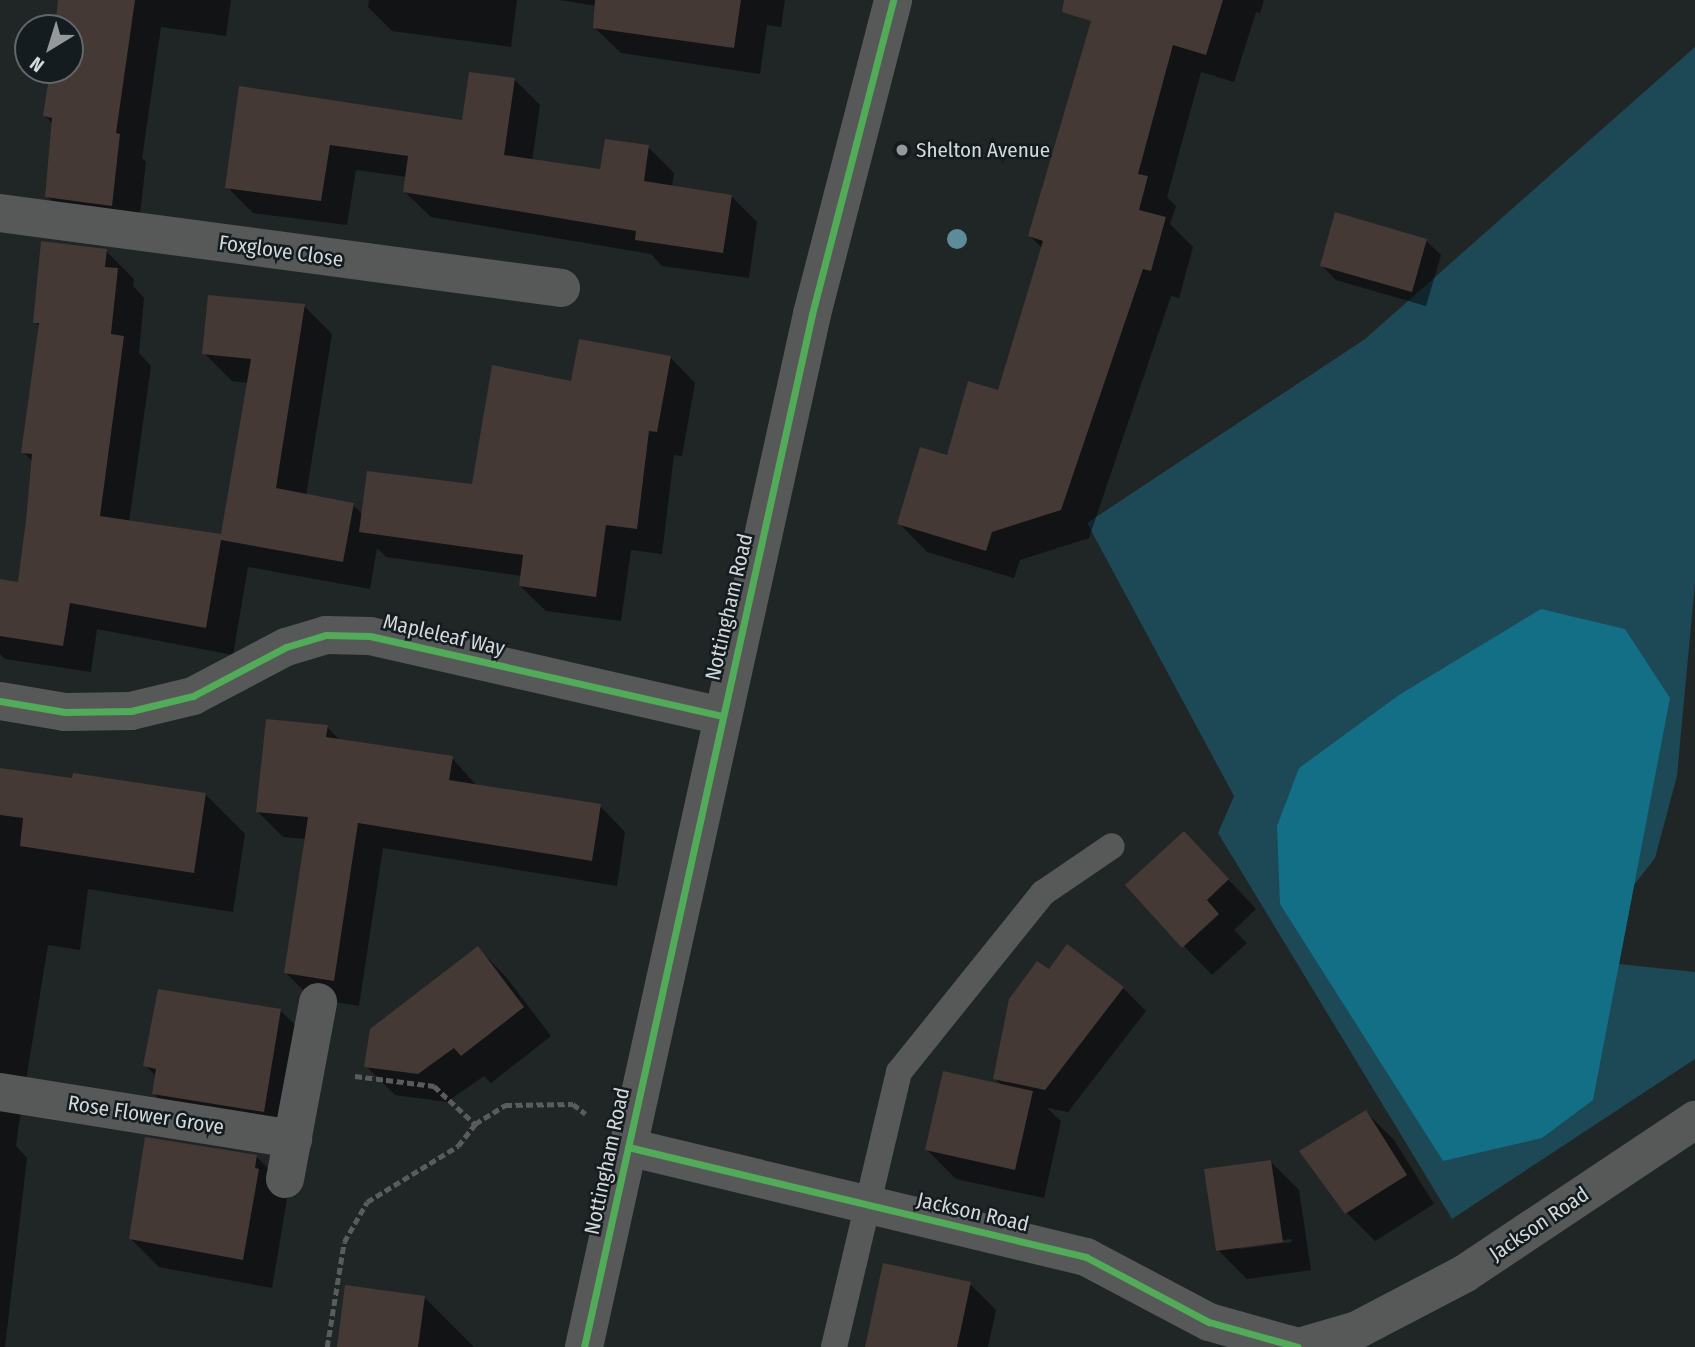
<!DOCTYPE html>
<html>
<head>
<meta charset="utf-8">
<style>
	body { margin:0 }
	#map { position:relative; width:1695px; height:1347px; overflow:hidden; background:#202526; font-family:"Fira Sans Condensed",sans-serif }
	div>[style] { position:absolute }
	.green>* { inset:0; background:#1d4855 }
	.water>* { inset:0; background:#126f86 }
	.shadow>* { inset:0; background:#0007 }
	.building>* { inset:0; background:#443935 }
	.path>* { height:4.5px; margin-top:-2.25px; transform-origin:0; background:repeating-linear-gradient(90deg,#595b5c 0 7px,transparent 0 10.5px) }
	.service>* { height:26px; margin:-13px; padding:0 13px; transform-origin:13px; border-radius:13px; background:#575959 }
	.minor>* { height:38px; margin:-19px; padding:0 19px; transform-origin:19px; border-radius:19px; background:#575959 }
	.tertiary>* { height:38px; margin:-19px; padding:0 19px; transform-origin:19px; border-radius:19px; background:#575959 }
	.cycleway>* { height:7px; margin:-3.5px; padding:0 3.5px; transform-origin:3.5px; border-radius:3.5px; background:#51ab58 }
	.trees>* { width:20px; height:20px; margin:-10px; border-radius:50%; background:#5c8b9a }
	.dots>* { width:19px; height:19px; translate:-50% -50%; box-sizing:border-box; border:4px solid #151c1f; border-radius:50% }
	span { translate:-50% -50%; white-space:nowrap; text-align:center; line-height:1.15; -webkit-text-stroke:5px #151c1f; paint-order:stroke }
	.poi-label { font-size:21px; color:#d3d8d9 }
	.left { translate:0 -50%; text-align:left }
	.street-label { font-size:21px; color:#d3d8d9 }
	.north { position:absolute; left:14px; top:14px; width:70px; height:70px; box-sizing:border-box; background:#151c1f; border:2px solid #616769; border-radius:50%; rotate:218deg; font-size:19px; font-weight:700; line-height:28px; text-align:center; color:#d3d8d9 }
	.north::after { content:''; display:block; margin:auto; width:24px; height:32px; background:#94999a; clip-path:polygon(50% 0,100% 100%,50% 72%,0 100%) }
</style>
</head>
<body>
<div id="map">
	<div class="green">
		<div style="clip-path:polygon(1695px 47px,1695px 583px,1677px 776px,1655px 858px,1634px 885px,1619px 964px,1695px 972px,1695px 1059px,1452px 1219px,1218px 833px,1234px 796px,1087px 523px,1365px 339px)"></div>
	</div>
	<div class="water">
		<div style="clip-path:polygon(1541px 609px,1625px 629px,1670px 698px,1593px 1100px,1542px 1138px,1443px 1161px,1280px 904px,1277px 826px,1299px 768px,1399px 695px)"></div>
	</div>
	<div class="shadow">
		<div style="clip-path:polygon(60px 0,231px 0,226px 36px,161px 27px,142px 158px,146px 162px,138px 231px,73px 223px,47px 196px,53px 124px,45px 116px,51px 70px,70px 70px,70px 28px,57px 28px)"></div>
		<div style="clip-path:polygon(369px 0,517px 0,511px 47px,392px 31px,368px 7px)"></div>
		<div style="clip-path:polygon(560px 0,785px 0,781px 27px,767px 25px,760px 74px,621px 53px,594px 27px,596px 6px)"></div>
		<div style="clip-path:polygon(1099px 0,1264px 0,1260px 13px,1256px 12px,1234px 82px,1201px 72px,1167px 197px,1176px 206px,1170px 224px,1193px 247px,1179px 298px,1171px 296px,1089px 538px,1020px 560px,1014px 578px,927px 552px,899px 523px,1000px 393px,1042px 248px,1030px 236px)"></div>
		<div style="clip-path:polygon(514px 79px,540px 105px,532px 161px,602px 171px,648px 147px,674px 173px,672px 187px,731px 196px,757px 222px,749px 278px,662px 266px,651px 254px,431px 217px,405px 192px,407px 177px,356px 170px,347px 225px,253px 213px,227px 187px,241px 88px,464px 122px)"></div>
		<div style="clip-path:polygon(1426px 241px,1441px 255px,1426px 306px,1336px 280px,1321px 265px)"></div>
		<div style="clip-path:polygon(106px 251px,134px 279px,133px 286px,144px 298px,139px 353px,151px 366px,129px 522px,223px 535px,248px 383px,232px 381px,204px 353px,304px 306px,332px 334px,306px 496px,353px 505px,363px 515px,473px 486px,573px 383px,670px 357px,695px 383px,682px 456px,674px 455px,662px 554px,631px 550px,621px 621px,546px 611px,520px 586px,522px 576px,386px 557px,377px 548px,370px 589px,248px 567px,233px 655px,97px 629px,91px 672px,5px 659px,0 654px,0 581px,20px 584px,33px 462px,23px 452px,40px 327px,35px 322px)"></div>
		<div style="clip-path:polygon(327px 727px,341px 741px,452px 758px,477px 786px,600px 806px,625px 832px,617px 886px,383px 848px,359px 1006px,311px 998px,285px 972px,306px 839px,283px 837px,257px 811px)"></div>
		<div style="clip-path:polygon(0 770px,205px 794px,245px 834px,233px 912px,88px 889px,80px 950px,48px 945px,18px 1130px,16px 1146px,27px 1158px,5px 1347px,0 1347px)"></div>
		<div style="clip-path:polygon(1212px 862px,1256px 909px,1234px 930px,1247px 943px,1212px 975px,1184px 946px)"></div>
		<div style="clip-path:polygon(478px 948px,506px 977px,551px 1036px,491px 1083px,484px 1076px,447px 1102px,395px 1095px,366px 1066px)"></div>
		<div style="clip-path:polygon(1049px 971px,1123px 988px,1146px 1011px,1068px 1112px,1047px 1108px,1061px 1121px,1044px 1198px,956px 1179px,927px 1150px,1002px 1086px,995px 1078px)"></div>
		<div style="clip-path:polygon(280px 1010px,309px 1039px,293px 1140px,183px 1122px,154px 1094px,157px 1077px,145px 1065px)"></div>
		<div style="clip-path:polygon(1366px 1112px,1394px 1140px,1434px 1204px,1375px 1241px,1346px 1212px)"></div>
		<div style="clip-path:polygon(257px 1157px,285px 1186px,287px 1199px,272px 1288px,159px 1267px,131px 1239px)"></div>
		<div style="clip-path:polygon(evenodd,1271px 1162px,1299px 1190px,1311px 1270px,1247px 1279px,1218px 1250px,1271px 1162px,1291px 1239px,1292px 1242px,1239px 1249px,1239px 1246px,1291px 1239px)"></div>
		<div style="clip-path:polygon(970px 1284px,996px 1310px,988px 1347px,866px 1347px)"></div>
		<div style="clip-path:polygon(425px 1298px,474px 1347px,338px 1347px)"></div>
	</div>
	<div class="building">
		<div style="clip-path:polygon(58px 0,135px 0,116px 133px,120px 134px,112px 206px,45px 197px,52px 118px,43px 116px,50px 70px,70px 70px,70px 28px,55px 28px)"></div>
		<div style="clip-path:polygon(595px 0,741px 0,734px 48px,593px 28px)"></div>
		<div style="clip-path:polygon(1064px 0,1223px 0,1206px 55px,1173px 45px,1138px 174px,1148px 176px,1139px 210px,1166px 217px,1151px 271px,1143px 269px,1061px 510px,992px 532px,986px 551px,897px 524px,920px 447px,947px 455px,968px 381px,998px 390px,1043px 241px,1028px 236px,1091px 21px,1062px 12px)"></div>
		<div style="clip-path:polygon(469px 72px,515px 78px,504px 155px,600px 169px,605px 139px,649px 145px,644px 181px,732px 195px,723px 253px,635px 240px,636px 231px,403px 192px,408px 156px,330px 145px,321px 201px,225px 188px,239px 86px,462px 120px)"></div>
		<div style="clip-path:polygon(1335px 212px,1427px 239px,1412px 292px,1320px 266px)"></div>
		<div style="clip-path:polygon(41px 241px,107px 249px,105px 267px,118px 268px,111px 334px,124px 336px,100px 516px,221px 534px,251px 359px,202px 354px,208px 295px,305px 304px,276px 488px,354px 503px,343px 562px,221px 540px,206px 628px,70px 603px,63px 646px,0 636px,0 579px,18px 582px,26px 520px,32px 454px,21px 453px,39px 323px,33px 323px)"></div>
		<div style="clip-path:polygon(579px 339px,671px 356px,657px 432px,649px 431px,637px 529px,606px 525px,596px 597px,519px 586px,523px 555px,359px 532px,367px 471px,472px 484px,492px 365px,571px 381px)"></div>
		<div style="clip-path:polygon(266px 719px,328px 725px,326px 737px,453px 756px,449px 780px,601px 804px,592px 861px,358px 823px,334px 981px,284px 973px,308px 817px,256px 812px)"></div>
		<div style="clip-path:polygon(0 768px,72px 778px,73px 773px,206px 793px,194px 873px,20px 846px,23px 818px,0 815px)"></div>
		<div style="clip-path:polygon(1184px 831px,1229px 879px,1207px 900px,1219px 914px,1182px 948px,1125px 885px)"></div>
		<div style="clip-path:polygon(1067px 944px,1124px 987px,1045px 1090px,993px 1079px,1009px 999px,1037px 961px,1049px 969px)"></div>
		<div style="clip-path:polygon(478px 946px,524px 1007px,461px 1056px,454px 1048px,418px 1074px,364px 1067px,370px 1029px)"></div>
		<div style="clip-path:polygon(158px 989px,281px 1009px,264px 1112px,152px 1094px,156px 1069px,143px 1066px)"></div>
		<div style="clip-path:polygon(943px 1071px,1033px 1091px,1015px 1170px,925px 1150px)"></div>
		<div style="clip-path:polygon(1366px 1110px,1407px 1175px,1345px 1214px,1299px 1151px)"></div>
		<div style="clip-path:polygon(145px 1137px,257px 1155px,255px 1168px,259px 1169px,243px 1260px,129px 1239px)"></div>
		<div style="clip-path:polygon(1271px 1160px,1283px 1242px,1216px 1251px,1204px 1169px)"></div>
		<div style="clip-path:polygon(883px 1263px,971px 1282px,957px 1347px,865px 1347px)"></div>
		<div style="clip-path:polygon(345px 1285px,425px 1296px,418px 1347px,337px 1347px)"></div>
	</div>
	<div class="path">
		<div style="left:355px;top:1076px;width:80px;rotate:7.2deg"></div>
		<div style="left:434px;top:1086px;width:56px;rotate:42.8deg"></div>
		<div style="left:327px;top:1347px;width:106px;rotate:-80.8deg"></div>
		<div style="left:344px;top:1242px;width:46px;rotate:-60.1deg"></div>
		<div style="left:367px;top:1202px;width:107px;rotate:-31.6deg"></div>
		<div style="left:458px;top:1146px;width:28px;rotate:-52deg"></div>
		<div style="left:475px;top:1124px;width:36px;rotate:-32deg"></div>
		<div style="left:505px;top:1105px;width:68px;rotate:-0.8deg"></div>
		<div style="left:573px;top:1104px;width:16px;rotate:38deg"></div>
	</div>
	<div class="service">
		<div style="left:834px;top:1347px;width:283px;rotate:-76.7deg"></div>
		<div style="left:899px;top:1072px;width:230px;rotate:-51.2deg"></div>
		<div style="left:1043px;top:893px;width:83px;rotate:-34.3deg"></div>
	</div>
	<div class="minor">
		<div style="left:0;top:213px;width:566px;rotate:7.61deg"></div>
		<div style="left:0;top:701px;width:66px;rotate:9.6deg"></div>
		<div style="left:65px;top:712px;width:66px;rotate:-0.9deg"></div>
		<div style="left:131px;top:711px;width:64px;rotate:-13.6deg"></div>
		<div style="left:193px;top:696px;width:105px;rotate:-27.8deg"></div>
		<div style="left:286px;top:647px;width:42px;rotate:-16.7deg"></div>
		<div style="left:326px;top:635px;width:44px;rotate:1.3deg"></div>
		<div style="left:370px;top:636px;width:362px;rotate:12.8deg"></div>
		<div style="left:0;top:1092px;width:297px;rotate:9.1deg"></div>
		<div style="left:628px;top:1147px;width:471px;rotate:13.5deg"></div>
		<div style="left:1086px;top:1257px;width:139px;rotate:27.9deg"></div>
		<div style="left:1209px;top:1322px;width:92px;rotate:15.7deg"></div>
		<div style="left:285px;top:1179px;width:180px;rotate:-79.4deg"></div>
		<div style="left:1299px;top:1347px;width:60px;rotate:-16.3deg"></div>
		<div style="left:1357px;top:1330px;width:121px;rotate:-27.6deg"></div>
		<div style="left:1464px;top:1274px;width:278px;rotate:-33.7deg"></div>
	</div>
	<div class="tertiary">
		<div style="left:584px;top:1347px;width:1058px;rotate:-77.55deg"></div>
		<div style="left:812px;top:314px;width:324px;rotate:-75.5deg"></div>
	</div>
	<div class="cycleway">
		<div style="left:0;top:701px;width:66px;rotate:9.6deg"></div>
		<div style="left:65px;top:712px;width:66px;rotate:-0.9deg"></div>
		<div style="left:131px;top:711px;width:64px;rotate:-13.6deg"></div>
		<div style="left:193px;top:696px;width:105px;rotate:-27.8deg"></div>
		<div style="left:286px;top:647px;width:42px;rotate:-16.7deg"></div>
		<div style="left:326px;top:635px;width:44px;rotate:1.3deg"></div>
		<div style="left:370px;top:636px;width:362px;rotate:12.8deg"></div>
		<div style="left:628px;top:1147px;width:471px;rotate:13.5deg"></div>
		<div style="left:1086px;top:1257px;width:139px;rotate:27.9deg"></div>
		<div style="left:1209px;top:1322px;width:92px;rotate:15.7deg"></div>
		<div style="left:584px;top:1347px;width:1058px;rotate:-77.55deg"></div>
		<div style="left:812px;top:314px;width:324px;rotate:-75.5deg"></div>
	</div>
	<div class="trees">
		<div style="left:957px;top:239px"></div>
	</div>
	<div class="dots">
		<div style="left:902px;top:150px;background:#94999a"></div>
	</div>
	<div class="poi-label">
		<span class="left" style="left:916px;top:150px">Shelton Avenue</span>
	</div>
	<div class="street-label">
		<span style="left:281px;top:251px;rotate:8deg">Foxglove Close</span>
		<span style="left:729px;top:607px;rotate:-77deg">Nottingham Road</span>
		<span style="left:444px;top:635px;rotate:13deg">Mapleleaf Way</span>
		<span style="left:146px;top:1115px;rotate:9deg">Rose Flower Grove</span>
		<span style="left:607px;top:1161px;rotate:-78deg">Nottingham Road</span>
		<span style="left:973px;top:1212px;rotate:13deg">Jackson Road</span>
		<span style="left:1539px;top:1224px;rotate:-34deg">Jackson Road</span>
	</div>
	<div class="north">N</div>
</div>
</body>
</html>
